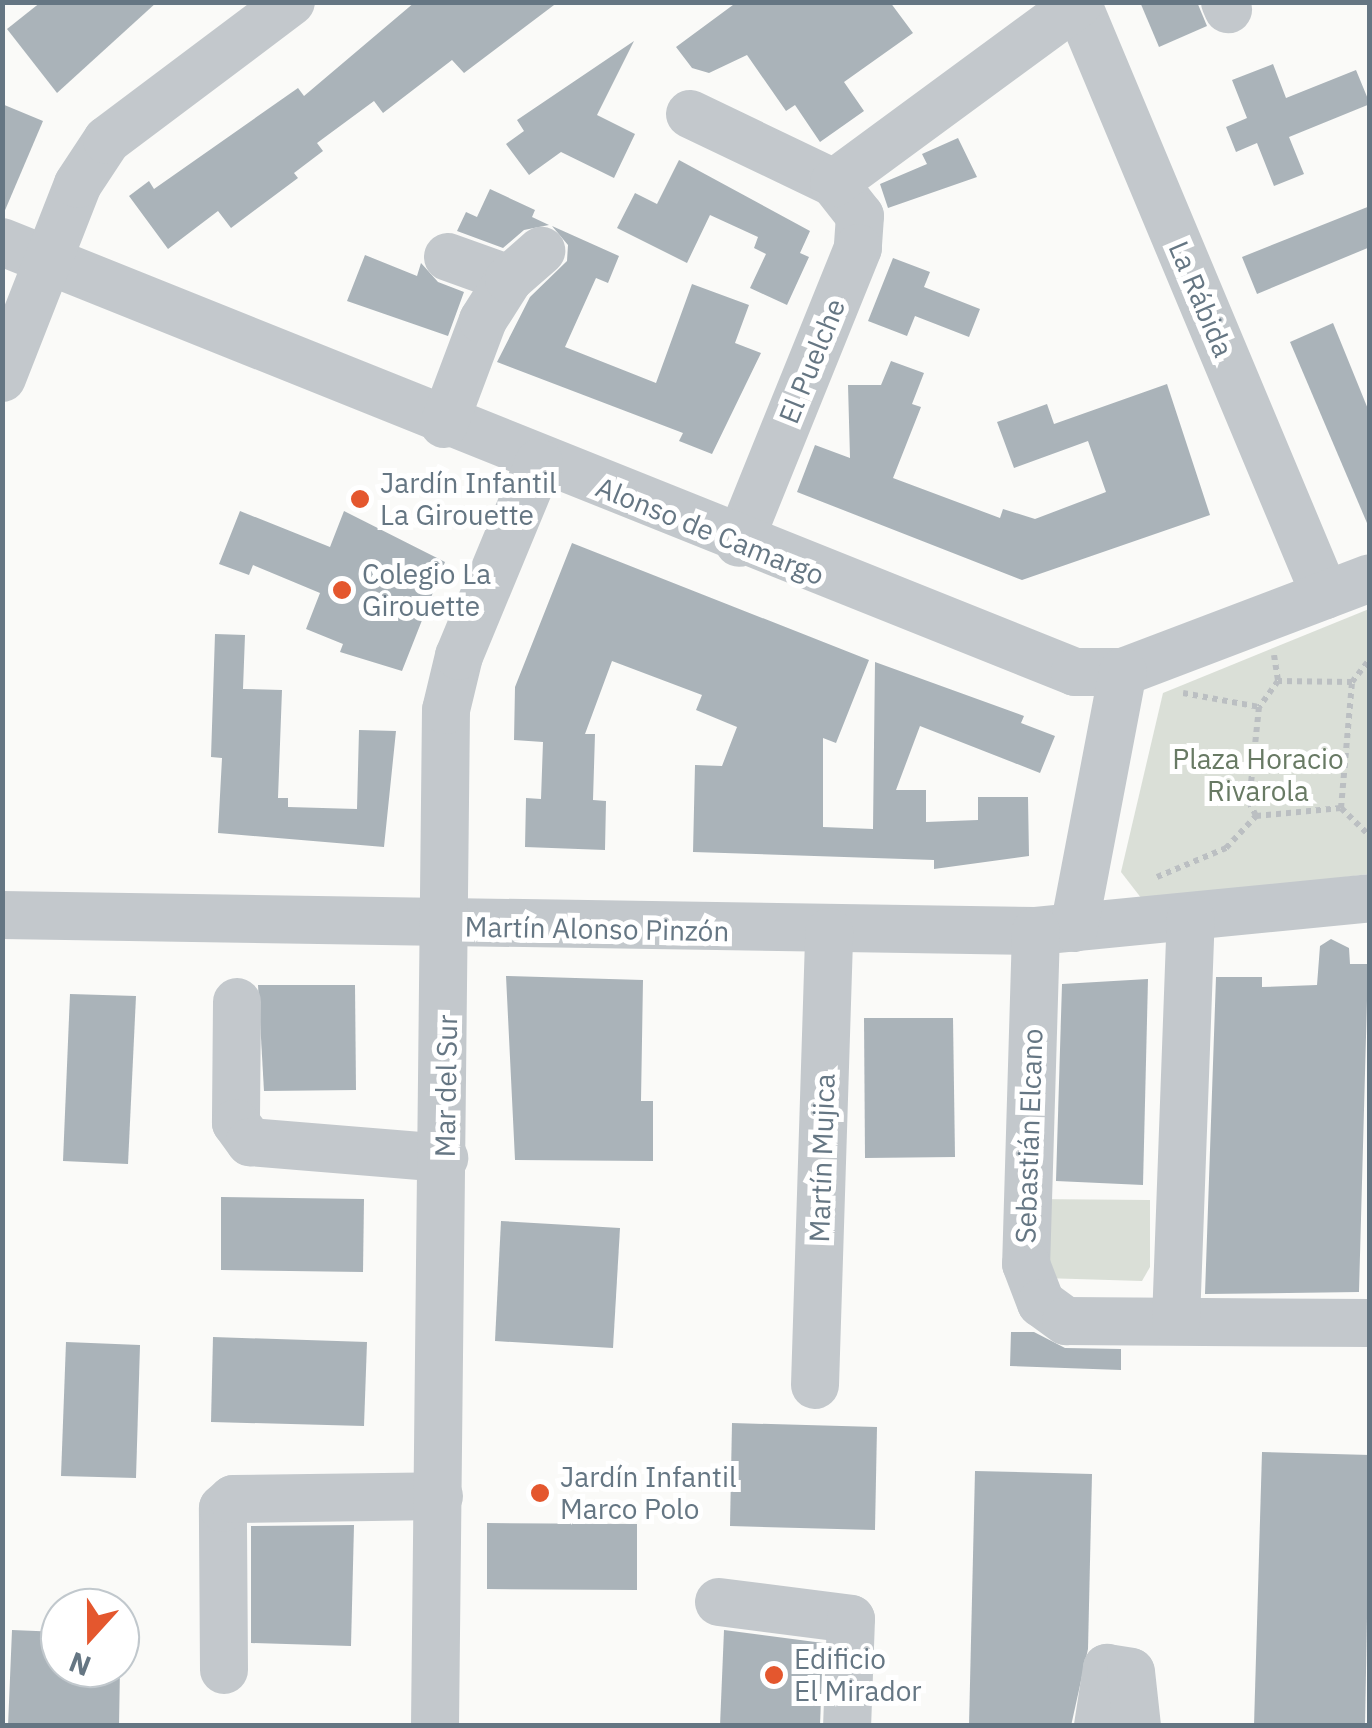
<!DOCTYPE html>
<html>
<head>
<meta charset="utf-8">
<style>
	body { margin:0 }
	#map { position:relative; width:1372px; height:1728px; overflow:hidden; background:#fafaf8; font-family:"IBM Plex Sans",sans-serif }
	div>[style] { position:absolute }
	.green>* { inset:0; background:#dadfd7 }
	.building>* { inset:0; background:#aab3b9 }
	.path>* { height:6px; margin-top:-3px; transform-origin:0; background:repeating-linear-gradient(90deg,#bbbfc2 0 5px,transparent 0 10px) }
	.minor>* { height:48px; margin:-24px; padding:0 24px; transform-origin:24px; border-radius:24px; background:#c3c8cc }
	.dots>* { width:28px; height:28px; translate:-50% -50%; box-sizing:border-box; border:5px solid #fff; border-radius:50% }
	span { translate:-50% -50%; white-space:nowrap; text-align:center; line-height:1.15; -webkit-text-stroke:10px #fff; paint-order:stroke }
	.street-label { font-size:28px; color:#657683 }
	.poi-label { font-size:28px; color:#657683 }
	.left { translate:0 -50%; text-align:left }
	.park-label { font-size:28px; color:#687a64 }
	.frame { position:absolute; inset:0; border:5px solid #657683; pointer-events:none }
	.north { position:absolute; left:40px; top:1588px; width:100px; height:100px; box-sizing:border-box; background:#fff; border:2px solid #c1c8cd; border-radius:50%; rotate:201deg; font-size:28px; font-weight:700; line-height:40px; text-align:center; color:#657683 }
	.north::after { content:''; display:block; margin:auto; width:35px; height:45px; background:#e4572e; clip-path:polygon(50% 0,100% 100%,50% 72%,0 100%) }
</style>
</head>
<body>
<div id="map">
	<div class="green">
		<div style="clip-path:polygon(1369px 609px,1369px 874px,1145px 903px,1121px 872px,1163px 693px)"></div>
		<div style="clip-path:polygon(1031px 1199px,1150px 1200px,1150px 1267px,1142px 1281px,1043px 1278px)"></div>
	</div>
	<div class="building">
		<div style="clip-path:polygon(41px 2px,157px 2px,57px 93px,7px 29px)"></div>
		<div style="clip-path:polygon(415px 2px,558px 2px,464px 73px,452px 60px,383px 113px,374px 101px,317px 143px,323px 151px,294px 173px,298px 178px,231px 228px,218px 211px,168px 249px,129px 196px,149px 181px,154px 189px,298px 88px,304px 96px)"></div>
		<div style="clip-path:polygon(737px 2px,890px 2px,913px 33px,844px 82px,864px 111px,820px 142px,795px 105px,786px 111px,747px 55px,709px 73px,692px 68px,676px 47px)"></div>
		<div style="clip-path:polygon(1140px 2px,1197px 2px,1207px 26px,1159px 47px)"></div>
		<div style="clip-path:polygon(634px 41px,597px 115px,635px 134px,614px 178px,561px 152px,529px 175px,506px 144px,524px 131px,517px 120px)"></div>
		<div style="clip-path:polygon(1273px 64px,1286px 98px,1356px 70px,1370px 104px,1289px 137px,1304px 174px,1274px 186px,1257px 143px,1236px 152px,1226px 127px,1247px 118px,1232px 80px)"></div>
		<div style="clip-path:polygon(2px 104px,43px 121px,3px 215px,2px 215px)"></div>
		<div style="clip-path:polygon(958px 138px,977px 177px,888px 208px,880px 184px,927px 164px,922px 154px)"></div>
		<div style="clip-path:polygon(679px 160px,810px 231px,800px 253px,809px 257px,787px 305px,750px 288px,766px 254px,754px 248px,758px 237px,710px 215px,687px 263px,617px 228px,635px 193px,657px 204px)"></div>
		<div style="clip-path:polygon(490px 189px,535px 210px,532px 217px,549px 225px,524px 230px,503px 248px,457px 231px,466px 212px,477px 217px)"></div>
		<div style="clip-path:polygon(1370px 206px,1370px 247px,1257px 294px,1242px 257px)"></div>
		<div style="clip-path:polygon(552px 226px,619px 256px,608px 283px,596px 278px,565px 347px,656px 383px,692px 284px,749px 305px,735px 343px,761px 353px,712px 454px,679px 441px,683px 433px,497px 362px,530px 297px,567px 261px,568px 245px)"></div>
		<div style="clip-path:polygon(365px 255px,417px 276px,421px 263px,438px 282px,464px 292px,448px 336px,347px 301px)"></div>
		<div style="clip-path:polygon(893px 258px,930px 272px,924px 287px,980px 309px,969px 337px,915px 316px,907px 336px,868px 321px)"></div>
		<div style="clip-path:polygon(1333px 323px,1370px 414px,1370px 530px,1290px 342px)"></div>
		<div style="clip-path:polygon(891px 361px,924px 373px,912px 404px,921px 407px,893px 478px,1000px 518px,1003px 509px,1035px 519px,1106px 492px,1088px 441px,1014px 468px,997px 422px,1047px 404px,1054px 424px,1167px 384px,1210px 515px,1022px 580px,797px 492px,815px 445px,850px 458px,848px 385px,881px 385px)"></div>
		<div style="clip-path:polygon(240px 511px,330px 547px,344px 511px,445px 562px,402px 671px,340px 652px,343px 644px,306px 629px,320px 593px,253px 565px,249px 575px,219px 564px)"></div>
		<div style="clip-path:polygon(572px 543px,869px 660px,836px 743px,823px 738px,823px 827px,873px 829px,875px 662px,1024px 716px,1021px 723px,1055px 736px,1040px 773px,920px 726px,896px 790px,926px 790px,926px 822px,978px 820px,978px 797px,1028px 797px,1029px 856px,934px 869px,934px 860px,693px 852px,695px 765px,722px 766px,737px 727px,696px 710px,702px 695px,612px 661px,585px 734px,595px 734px,593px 800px,606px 801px,605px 850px,525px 847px,526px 798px,541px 799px,543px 742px,514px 740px,515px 687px)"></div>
		<div style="clip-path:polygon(215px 634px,245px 635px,243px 689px,282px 690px,278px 798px,288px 798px,288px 807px,357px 809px,359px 730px,396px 731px,384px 847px,218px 833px,222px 758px,211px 757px)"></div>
		<div style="clip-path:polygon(1331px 939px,1349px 948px,1350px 964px,1368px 964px,1359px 1292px,1205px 1294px,1216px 977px,1262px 977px,1262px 987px,1317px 985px,1320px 946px)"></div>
		<div style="clip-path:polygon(506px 976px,643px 980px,641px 1101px,653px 1101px,653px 1161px,515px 1160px)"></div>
		<div style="clip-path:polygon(1148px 979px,1143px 1185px,1056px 1181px,1062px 984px)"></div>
		<div style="clip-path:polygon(258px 985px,355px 985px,356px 1090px,264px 1091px)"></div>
		<div style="clip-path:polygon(70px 994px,136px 996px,128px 1164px,63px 1161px)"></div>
		<div style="clip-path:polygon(864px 1018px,953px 1018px,955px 1157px,865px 1158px)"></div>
		<div style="clip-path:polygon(221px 1197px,364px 1199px,363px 1272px,221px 1270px)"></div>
		<div style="clip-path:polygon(501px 1221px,620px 1228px,613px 1348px,495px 1341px)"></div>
		<div style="clip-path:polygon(1011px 1332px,1034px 1332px,1065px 1348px,1121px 1349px,1121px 1370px,1010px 1366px)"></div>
		<div style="clip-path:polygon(213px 1337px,367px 1342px,364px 1426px,211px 1422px)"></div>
		<div style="clip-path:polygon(66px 1342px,140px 1345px,136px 1478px,61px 1476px)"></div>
		<div style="clip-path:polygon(732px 1423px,877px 1427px,875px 1530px,730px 1526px)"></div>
		<div style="clip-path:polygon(1262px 1452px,1370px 1455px,1365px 1726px,1254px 1726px)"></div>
		<div style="clip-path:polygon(975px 1471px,1092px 1474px,1088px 1649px,1071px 1726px,969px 1726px)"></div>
		<div style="clip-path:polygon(487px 1523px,637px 1524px,637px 1590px,487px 1589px)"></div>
		<div style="clip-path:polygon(354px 1525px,351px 1646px,251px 1643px,251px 1526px)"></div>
		<div style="clip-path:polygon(12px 1630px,60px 1632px,60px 1668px,120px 1668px,119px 1726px,8px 1726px)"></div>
		<div style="clip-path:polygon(724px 1630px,823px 1643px,820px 1726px,720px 1726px)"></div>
	</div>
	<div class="path">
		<div style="left:1274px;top:655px;width:26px;rotate:81deg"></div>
		<div style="left:1352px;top:682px;width:29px;rotate:-52deg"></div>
		<div style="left:1183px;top:693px;width:77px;rotate:10.4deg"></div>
		<div style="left:1341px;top:808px;width:126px;rotate:-85deg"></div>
		<div style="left:1352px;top:682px;width:74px;rotate:-179.2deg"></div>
		<div style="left:1278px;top:681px;width:32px;rotate:126deg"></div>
		<div style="left:1259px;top:707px;width:96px;rotate:96deg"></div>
		<div style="left:1249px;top:802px;width:16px;rotate:63deg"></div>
		<div style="left:1256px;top:816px;width:85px;rotate:-5.4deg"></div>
		<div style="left:1341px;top:808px;width:40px;rotate:44deg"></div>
		<div style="left:1157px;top:877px;width:75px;rotate:-22.8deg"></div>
		<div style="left:1226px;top:848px;width:44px;rotate:-46.8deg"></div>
	</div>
	<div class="minor">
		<div style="left:1077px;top:2px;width:643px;rotate:67.3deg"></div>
		<div style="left:1225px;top:2px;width:8px;rotate:67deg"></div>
		<div style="left:690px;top:114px;width:160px;rotate:25.6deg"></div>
		<div style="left:834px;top:183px;width:42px;rotate:51.8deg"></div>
		<div style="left:860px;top:216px;width:32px;rotate:94deg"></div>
		<div style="left:858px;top:248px;width:318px;rotate:112deg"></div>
		<div style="left:834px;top:183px;width:303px;rotate:-36.3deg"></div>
		<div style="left:2px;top:242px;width:1156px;rotate:21.84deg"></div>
		<div style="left:1075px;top:672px;width:48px"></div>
		<div style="left:1123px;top:672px;width:264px;rotate:-20.8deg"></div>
		<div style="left:448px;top:257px;width:65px;rotate:19.8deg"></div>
		<div style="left:2px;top:378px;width:208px;rotate:-68.6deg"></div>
		<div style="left:78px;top:184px;width:53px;rotate:-56.6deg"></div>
		<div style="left:107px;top:140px;width:230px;rotate:-36.9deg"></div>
		<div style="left:444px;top:424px;width:111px;rotate:-69.4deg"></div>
		<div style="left:483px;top:320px;width:49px;rotate:-57.6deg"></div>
		<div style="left:509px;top:279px;width:43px;rotate:-41.2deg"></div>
		<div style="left:2px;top:915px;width:1034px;rotate:0.89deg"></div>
		<div style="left:1036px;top:931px;width:336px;rotate:-5.6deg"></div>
		<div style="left:1074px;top:928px;width:261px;rotate:-79.2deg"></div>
		<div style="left:1036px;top:931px;width:333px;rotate:91.7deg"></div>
		<div style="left:1026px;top:1264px;width:42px;rotate:69deg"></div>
		<div style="left:1041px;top:1303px;width:31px;rotate:36deg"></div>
		<div style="left:1066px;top:1321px;width:304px;rotate:0.4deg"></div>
		<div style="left:237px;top:1002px;width:121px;rotate:90.5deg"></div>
		<div style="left:236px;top:1123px;width:24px;rotate:54deg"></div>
		<div style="left:250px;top:1142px;width:195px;rotate:4.7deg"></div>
		<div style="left:1176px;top:1321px;width:403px;rotate:-87.9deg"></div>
		<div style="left:815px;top:1385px;width:453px;rotate:-88.2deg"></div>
		<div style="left:719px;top:1602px;width:133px;rotate:7.3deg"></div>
		<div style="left:851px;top:1619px;width:107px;rotate:92.1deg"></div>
		<div style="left:224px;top:1670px;width:162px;rotate:-90.4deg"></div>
		<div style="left:223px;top:1508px;width:13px;rotate:-42deg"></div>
		<div style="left:233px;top:1499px;width:206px;rotate:-0.8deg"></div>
		<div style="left:435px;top:1726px;width:1016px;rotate:-89.38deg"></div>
		<div style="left:446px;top:710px;width:56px;rotate:-76.5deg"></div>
		<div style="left:459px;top:656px;width:209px;rotate:-67.5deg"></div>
		<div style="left:1098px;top:1726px;width:59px;rotate:-81.2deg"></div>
		<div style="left:1107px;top:1668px;width:24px;rotate:9deg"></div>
		<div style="left:1131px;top:1672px;width:54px;rotate:83.7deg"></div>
	</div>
	<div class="dots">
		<div style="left:360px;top:499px;background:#e4572e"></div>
		<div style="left:342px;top:590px;background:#e4572e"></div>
		<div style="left:540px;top:1493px;background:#e4572e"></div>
		<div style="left:774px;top:1675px;background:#e4572e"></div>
	</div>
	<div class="street-label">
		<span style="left:1201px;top:299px;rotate:67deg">La Rábida</span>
		<span style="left:812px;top:361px;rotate:-68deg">El Puelche</span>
		<span style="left:710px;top:531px;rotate:22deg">Alonso de Camargo</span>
		<span style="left:597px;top:929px;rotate:1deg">Martín Alonso Pinzón</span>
		<span style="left:446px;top:1086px;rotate:-89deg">Mar del Sur</span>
		<span style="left:1029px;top:1136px;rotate:-88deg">Sebastián Elcano</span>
		<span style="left:822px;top:1158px;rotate:-88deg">Martín Mujica</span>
	</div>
	<div class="poi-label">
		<span class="left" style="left:380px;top:499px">Jardín Infantil<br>La Girouette</span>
		<span class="left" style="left:362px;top:590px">Colegio La<br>Girouette</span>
		<span class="left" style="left:560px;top:1493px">Jardín Infantil<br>Marco Polo</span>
		<span class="left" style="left:794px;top:1675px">Edificio<br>El Mirador</span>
	</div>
	<div class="park-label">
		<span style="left:1258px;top:775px">Plaza Horacio<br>Rivarola</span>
	</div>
	<div class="frame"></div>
	<div class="north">N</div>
</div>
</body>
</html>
